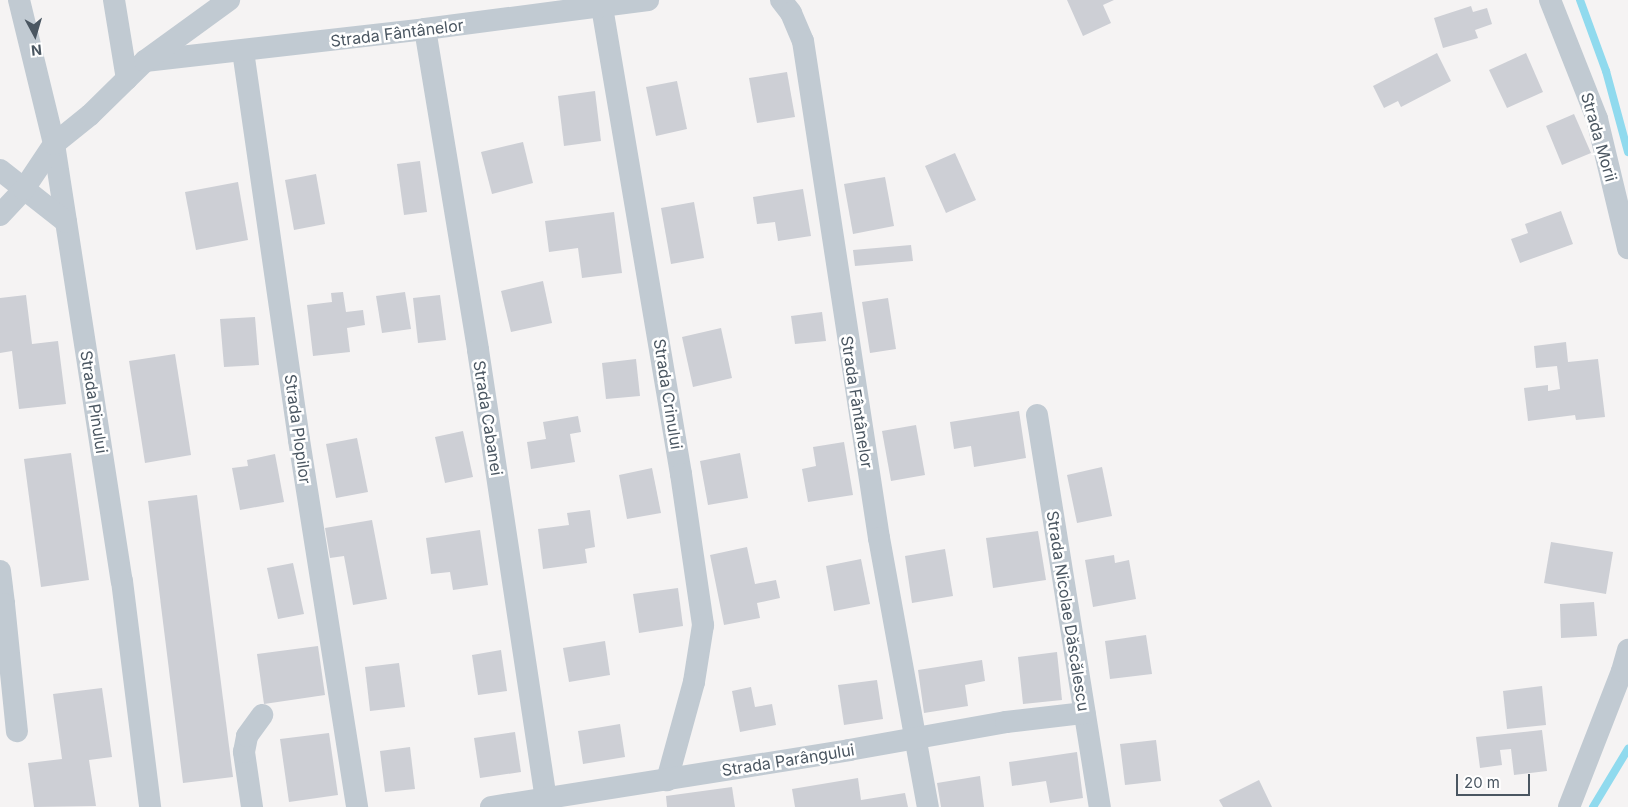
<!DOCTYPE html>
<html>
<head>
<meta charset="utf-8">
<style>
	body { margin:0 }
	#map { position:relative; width:1628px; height:807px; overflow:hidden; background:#f5f3f3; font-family:Inter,sans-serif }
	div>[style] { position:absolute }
	.stream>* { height:8px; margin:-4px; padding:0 4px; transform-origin:4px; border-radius:4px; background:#90daee }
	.building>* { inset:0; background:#cdcfd5 }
	.street>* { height:22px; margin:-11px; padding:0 11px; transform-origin:11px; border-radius:11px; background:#c1cad2 }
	span { translate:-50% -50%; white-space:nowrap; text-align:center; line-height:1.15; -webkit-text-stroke:5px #fff; paint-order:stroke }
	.street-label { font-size:16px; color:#4a5661 }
	.north { position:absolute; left:10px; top:10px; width:50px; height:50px; -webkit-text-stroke:4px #fff; paint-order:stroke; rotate:174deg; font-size:14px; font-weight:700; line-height:20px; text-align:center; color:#4a5661 }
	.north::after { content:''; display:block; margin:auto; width:18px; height:22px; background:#4a5661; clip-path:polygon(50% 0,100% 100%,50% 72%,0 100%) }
	.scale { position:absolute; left:1456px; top:774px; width:74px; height:22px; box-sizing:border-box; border:2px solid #4a5661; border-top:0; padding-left:6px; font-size:15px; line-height:18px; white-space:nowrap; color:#4a5661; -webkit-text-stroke:4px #fff; paint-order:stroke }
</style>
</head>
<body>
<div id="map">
	<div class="stream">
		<div style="left:1580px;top:0;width:76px;rotate:69.9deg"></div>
		<div style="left:1606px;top:71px;width:84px;rotate:74.8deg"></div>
		<div style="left:1593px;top:807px;width:68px;rotate:-58.9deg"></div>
	</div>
	<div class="building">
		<div style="clip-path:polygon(1067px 0,1114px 0,1103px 5px,1111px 23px,1083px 36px)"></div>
		<div style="clip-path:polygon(1471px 6px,1473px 12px,1487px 8px,1492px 24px,1475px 30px,1478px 38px,1443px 48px,1434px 18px)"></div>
		<div style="clip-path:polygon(1437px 53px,1451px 81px,1401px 107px,1398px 101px,1384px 108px,1373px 86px)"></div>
		<div style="clip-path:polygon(1526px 53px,1543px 92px,1507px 108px,1489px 70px)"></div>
		<div style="clip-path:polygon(787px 72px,795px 117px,757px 123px,749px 78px)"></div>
		<div style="clip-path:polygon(677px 81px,687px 129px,656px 136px,646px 87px)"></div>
		<div style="clip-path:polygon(595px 91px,601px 141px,564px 146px,558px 96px)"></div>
		<div style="clip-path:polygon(1574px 114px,1591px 153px,1562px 165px,1546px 126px)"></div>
		<div style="clip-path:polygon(523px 142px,533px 183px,492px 194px,481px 152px)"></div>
		<div style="clip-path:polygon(955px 153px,976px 200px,946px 213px,925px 166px)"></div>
		<div style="clip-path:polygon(420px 161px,427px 212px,404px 215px,397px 164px)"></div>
		<div style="clip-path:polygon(316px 174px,325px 224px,294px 230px,285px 180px)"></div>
		<div style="clip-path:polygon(885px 177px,894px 226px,853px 234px,844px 184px)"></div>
		<div style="clip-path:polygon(238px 182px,248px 240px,196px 250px,185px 192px)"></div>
		<div style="clip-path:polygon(803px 189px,811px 236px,778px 241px,775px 222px,757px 224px,753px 197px)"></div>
		<div style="clip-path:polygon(694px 202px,704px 258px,671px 264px,661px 208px)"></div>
		<div style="clip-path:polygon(1561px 211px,1573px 244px,1520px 263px,1511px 239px,1528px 233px,1525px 224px)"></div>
		<div style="clip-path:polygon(614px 212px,622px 273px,582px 278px,578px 248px,549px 252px,545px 221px)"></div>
		<div style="clip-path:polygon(911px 245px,913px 261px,855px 266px,853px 250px)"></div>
		<div style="clip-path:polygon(543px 281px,552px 323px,511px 332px,501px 291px)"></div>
		<div style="clip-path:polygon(343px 292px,346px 312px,363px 310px,365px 325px,347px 328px,350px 352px,313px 356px,307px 305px,332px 302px,331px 293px)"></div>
		<div style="clip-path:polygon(405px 292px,411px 329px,382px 333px,376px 296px)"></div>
		<div style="clip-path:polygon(26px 295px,32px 344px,58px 341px,66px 404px,19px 409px,12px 351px,0 353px,0 298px)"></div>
		<div style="clip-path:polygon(440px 295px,446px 340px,418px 343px,413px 298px)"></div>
		<div style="clip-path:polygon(888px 298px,896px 349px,870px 353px,862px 302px)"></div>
		<div style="clip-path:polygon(822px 312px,826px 341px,795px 344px,791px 316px)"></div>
		<div style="clip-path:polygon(255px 317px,259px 365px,224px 367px,220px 319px)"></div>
		<div style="clip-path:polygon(721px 328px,732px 378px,693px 387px,682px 337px)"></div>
		<div style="clip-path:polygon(1566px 342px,1568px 362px,1598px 359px,1605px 417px,1576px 420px,1575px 415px,1528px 421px,1524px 388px,1548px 385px,1548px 391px,1560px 389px,1557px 366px,1536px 368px,1534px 346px)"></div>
		<div style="clip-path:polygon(175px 354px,191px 455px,145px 463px,129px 361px)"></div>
		<div style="clip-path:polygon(636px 359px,640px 396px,606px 399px,602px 363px)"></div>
		<div style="clip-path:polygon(1019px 411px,1026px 458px,974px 467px,971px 446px,954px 449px,950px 422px)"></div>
		<div style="clip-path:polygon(578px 416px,581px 432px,570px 434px,575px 462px,531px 469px,527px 442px,546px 439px,543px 422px)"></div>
		<div style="clip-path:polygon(916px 425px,925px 475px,891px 481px,882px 431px)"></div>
		<div style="clip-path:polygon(463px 431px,473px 477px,445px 483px,435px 437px)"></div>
		<div style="clip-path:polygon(357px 438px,368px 492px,336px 498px,326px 444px)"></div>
		<div style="clip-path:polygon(844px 442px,853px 495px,808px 502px,802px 469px,816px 466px,813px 447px)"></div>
		<div style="clip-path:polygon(71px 453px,89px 580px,41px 587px,24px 459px)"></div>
		<div style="clip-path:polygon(740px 453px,748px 498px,708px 505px,700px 461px)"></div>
		<div style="clip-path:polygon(275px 454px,284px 502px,240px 510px,232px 468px,248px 466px,247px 460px)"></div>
		<div style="clip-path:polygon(1102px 467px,1112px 516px,1077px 523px,1067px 475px)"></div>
		<div style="clip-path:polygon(652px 468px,661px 513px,627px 519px,619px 475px)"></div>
		<div style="clip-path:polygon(197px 495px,233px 777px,183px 783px,148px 501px)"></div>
		<div style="clip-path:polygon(590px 510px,595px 547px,585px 549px,587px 563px,543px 569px,538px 529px,569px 525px,567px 513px)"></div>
		<div style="clip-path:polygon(372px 520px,387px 599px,353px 605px,344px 556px,330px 558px,325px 528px)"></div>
		<div style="clip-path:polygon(480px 530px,488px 585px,453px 590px,450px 572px,431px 574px,426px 538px)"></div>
		<div style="clip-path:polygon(1038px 531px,1046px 580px,993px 588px,986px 538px)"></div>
		<div style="clip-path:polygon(1551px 542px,1613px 552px,1606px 594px,1544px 583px)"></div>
		<div style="clip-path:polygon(747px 547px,755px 584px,776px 580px,780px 598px,757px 603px,760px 618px,724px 625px,710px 555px)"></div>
		<div style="clip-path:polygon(945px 549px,953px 596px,912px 603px,905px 556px)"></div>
		<div style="clip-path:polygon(1114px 555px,1115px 563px,1129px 560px,1136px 599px,1093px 607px,1085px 560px)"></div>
		<div style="clip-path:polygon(861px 559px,870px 604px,834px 611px,826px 566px)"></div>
		<div style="clip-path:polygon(293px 563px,304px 614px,278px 619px,267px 568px)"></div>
		<div style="clip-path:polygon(678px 588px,683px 626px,639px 633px,633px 594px)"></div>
		<div style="clip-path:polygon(1594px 602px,1597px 636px,1561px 638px,1560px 604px)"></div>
		<div style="clip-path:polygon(1146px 635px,1152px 674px,1110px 679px,1105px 641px)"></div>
		<div style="clip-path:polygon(605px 641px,610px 675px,569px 682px,563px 648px)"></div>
		<div style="clip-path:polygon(318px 646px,325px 695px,264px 704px,257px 654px)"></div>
		<div style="clip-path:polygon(501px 650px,507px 691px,478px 695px,472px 655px)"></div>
		<div style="clip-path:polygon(1057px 652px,1062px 700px,1023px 704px,1018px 657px)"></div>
		<div style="clip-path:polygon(982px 660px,985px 681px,965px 685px,968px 706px,924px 713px,918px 670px)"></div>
		<div style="clip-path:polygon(399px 663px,405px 707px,370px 711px,365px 667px)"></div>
		<div style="clip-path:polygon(877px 680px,883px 719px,844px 725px,838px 685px)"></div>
		<div style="clip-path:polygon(1542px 686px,1546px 725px,1507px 729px,1503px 691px)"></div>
		<div style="clip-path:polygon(751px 687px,755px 707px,772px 704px,776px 725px,740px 732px,732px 691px)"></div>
		<div style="clip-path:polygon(102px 688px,112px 757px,89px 760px,96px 806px,34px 807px,28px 763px,62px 759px,53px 694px)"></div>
		<div style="clip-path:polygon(620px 724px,625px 757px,583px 764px,578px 731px)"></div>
		<div style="clip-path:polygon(1542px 730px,1547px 771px,1514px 775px,1511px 749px,1500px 750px,1502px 765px,1480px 768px,1476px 737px)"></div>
		<div style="clip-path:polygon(515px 732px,521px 772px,480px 778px,474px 738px)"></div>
		<div style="clip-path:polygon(329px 733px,338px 795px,289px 802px,280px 739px)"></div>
		<div style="clip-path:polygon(1156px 740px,1161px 781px,1125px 785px,1120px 744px)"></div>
		<div style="clip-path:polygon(410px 747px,415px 789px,385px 792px,380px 751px)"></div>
		<div style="clip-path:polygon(1077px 752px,1083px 798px,1050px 803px,1046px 781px,1012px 786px,1009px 762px)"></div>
		<div style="clip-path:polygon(980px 776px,984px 807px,941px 807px,937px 783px)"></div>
		<div style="clip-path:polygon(858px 778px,861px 800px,905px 793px,908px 807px,795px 807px,792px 789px)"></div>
		<div style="clip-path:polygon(1259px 780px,1272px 807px,1223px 807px,1219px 800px)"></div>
		<div style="clip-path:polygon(732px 787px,735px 807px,667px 807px,666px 796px)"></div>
	</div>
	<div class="street">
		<div style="left:19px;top:0;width:148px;rotate:76.3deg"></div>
		<div style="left:54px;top:144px;width:442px;rotate:81.2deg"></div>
		<div style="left:122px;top:581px;width:228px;rotate:82.9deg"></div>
		<div style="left:114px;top:0;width:80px;rotate:80.7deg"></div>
		<div style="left:781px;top:0;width:16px;rotate:52deg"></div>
		<div style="left:791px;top:13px;width:30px;rotate:67deg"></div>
		<div style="left:803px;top:41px;width:503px;rotate:81.31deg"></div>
		<div style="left:879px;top:538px;width:273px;rotate:79.7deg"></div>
		<div style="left:1550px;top:0;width:128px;rotate:68.4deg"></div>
		<div style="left:1597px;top:119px;width:133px;rotate:76.5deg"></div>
		<div style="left:602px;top:7px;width:474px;rotate:80.4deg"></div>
		<div style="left:681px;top:474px;width:153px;rotate:81.7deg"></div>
		<div style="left:703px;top:625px;width:58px;rotate:99deg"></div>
		<div style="left:694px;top:682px;width:102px;rotate:105.4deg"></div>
		<div style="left:425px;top:29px;width:325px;rotate:80.6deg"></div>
		<div style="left:478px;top:350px;width:462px;rotate:81.4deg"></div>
		<div style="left:243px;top:51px;width:393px;rotate:81.8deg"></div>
		<div style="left:299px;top:440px;width:372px;rotate:81deg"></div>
		<div style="left:145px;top:61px;width:282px;rotate:-6.5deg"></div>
		<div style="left:425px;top:29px;width:225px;rotate:-7.4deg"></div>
		<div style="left:0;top:170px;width:84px;rotate:38.2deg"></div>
		<div style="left:0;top:215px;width:35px;rotate:-47deg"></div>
		<div style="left:24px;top:189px;width:54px;rotate:-56.3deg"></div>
		<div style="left:54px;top:144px;width:46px;rotate:-38.9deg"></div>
		<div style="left:90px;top:115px;width:77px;rotate:-44.5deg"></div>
		<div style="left:145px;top:61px;width:104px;rotate:-36deg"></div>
		<div style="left:1037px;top:415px;width:397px;rotate:80.9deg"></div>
		<div style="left:0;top:571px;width:33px;rotate:83deg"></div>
		<div style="left:4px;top:604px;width:4px;rotate:180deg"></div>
		<div style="left:4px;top:604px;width:128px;rotate:84.2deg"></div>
		<div style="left:252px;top:807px;width:56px;rotate:-98.3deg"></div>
		<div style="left:244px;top:752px;width:16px;rotate:-79deg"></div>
		<div style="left:247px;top:736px;width:26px;rotate:-54deg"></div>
		<div style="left:491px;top:807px;width:363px;rotate:-9deg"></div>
		<div style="left:849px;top:750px;width:159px;rotate:-10.1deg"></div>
		<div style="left:1006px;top:722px;width:79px;rotate:-6.6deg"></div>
		<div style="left:1569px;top:807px;width:146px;rotate:-68.7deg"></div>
		<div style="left:1622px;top:671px;width:22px;rotate:-74deg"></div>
	</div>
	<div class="street-label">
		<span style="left:397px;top:33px;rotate:-7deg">Strada Fântânelor</span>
		<span style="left:1599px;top:137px;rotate:74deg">Strada Morii</span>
		<span style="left:668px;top:394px;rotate:81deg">Strada Crinului</span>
		<span style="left:94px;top:402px;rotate:81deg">Strada Pinului</span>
		<span style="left:857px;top:402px;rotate:81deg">Strada Fântânelor</span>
		<span style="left:488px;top:418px;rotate:81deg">Strada Cabanei</span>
		<span style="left:298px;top:429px;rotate:82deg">Strada Plopilor</span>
		<span style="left:1068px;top:611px;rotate:81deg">Strada Nicolae Dăscălescu</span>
		<span style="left:788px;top:760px;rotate:-9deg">Strada Parângului</span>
	</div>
	<div class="north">N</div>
	<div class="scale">20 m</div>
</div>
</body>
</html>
